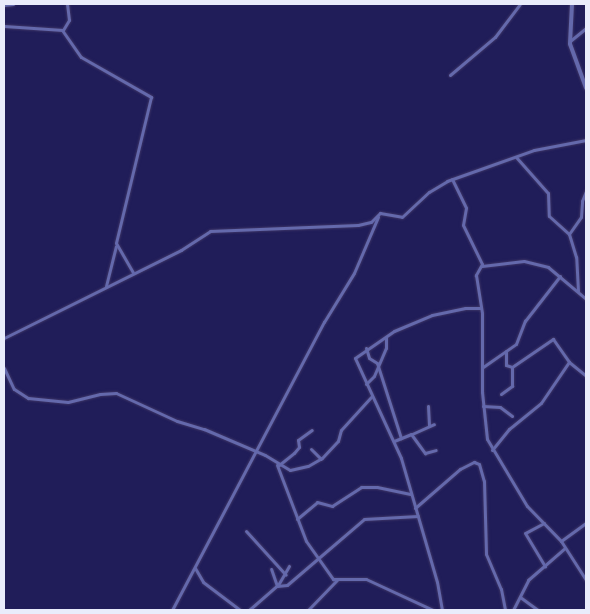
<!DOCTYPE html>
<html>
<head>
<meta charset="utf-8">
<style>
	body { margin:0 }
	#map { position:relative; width:590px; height:614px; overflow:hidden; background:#201d59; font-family:"Noto Sans",sans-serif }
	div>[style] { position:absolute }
	.roads { filter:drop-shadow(0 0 1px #3d3566) drop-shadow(0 0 1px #3d3566) }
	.minor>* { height:3px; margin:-1.5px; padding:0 1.5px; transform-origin:1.5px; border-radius:1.5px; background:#6469ac }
	.tertiary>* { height:4px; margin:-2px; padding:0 2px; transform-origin:2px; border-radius:2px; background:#6469ac }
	span { translate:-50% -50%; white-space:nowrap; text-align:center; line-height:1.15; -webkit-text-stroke:4.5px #0d0d27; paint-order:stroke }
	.frame { position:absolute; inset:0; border:5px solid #e9ecfb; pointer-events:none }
</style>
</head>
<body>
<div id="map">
	<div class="roads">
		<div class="minor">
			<div style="left:4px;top:5px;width:9px;rotate:-6deg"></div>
			<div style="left:4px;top:26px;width:59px;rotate:3.9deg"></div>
			<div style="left:63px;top:30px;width:12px;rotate:-59deg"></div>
			<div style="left:69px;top:20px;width:16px;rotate:-97deg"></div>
			<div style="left:62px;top:30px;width:33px;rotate:55deg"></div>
			<div style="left:81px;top:57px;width:81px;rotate:29.7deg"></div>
			<div style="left:151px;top:97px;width:150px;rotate:103.5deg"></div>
			<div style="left:116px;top:243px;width:34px;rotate:60deg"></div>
			<div style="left:570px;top:41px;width:21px;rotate:-39deg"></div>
			<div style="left:450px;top:75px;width:59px;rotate:-40.2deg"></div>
			<div style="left:495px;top:37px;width:41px;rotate:-52.9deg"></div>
			<div style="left:516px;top:157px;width:48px;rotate:48.4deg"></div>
			<div style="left:548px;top:193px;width:23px;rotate:88deg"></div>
			<div style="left:549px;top:216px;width:27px;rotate:42deg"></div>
			<div style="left:452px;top:179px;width:32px;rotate:64deg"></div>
			<div style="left:466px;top:208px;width:17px;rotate:100deg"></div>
			<div style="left:463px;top:225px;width:43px;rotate:64deg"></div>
			<div style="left:482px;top:264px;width:13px;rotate:119deg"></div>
			<div style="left:476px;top:275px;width:38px;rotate:81deg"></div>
			<div style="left:482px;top:313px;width:79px;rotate:90deg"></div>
			<div style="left:482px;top:392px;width:47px;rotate:83.9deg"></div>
			<div style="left:487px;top:439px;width:78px;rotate:59.2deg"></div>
			<div style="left:527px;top:506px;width:49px;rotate:45.8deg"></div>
			<div style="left:561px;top:541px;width:46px;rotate:57.3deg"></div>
			<div style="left:482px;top:266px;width:42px;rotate:-6.8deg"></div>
			<div style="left:524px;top:261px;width:25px;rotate:14deg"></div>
			<div style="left:548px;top:267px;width:50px;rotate:40.1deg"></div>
			<div style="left:106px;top:286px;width:41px;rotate:-76deg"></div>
			<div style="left:578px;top:291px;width:34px;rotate:-93deg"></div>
			<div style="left:576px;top:257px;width:24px;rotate:-107deg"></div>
			<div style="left:569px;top:234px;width:21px;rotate:-55deg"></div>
			<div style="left:581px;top:217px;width:16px;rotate:-86deg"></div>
			<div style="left:582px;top:201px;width:11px;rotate:-68deg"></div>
			<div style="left:4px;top:338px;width:198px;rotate:-26.4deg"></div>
			<div style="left:181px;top:250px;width:35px;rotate:-33deg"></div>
			<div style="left:210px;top:231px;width:148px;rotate:-2.3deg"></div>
			<div style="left:358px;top:225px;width:13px;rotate:-13deg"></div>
			<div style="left:371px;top:222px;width:13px;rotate:-45deg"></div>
			<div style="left:380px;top:213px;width:22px;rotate:10deg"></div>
			<div style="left:402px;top:217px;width:37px;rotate:-43deg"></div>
			<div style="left:429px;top:192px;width:21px;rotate:-31deg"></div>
			<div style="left:447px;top:181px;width:92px;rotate:-19.6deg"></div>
			<div style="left:534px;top:150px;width:53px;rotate:-10.9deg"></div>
			<div style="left:366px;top:348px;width:10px;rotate:73deg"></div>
			<div style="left:369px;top:358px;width:9px;rotate:32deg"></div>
			<div style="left:377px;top:363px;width:79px;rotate:72.3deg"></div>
			<div style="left:506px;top:351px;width:14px;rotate:90deg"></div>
			<div style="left:506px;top:365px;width:6px;rotate:18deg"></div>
			<div style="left:512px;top:367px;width:50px;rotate:-34.3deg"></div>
			<div style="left:553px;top:339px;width:28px;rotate:55deg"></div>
			<div style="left:569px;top:362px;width:22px;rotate:39deg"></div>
			<div style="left:483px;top:367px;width:40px;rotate:-34.9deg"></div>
			<div style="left:516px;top:344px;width:25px;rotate:-69deg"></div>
			<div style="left:525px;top:321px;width:57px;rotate:-52.1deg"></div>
			<div style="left:4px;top:368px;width:23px;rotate:65deg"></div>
			<div style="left:14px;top:389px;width:17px;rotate:33deg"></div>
			<div style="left:28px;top:398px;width:40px;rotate:5.7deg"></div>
			<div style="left:68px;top:402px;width:33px;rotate:-14deg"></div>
			<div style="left:100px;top:394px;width:16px;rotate:-4deg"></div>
			<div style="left:116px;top:393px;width:67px;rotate:24.7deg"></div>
			<div style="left:177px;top:421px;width:28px;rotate:17deg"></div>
			<div style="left:204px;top:429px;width:66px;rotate:23.1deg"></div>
			<div style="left:265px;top:455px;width:29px;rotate:31deg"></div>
			<div style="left:290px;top:470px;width:18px;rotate:-13deg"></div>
			<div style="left:308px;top:466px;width:16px;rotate:-30deg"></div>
			<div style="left:322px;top:458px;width:23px;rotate:-47deg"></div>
			<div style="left:338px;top:441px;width:11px;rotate:-75deg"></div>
			<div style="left:341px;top:430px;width:45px;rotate:-47.7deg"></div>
			<div style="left:366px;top:384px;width:11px;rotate:-45deg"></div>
			<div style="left:374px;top:376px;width:30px;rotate:-67deg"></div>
			<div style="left:386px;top:348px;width:11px;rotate:-90deg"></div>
			<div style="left:501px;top:394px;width:14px;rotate:-36deg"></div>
			<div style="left:512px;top:386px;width:19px;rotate:-90deg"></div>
			<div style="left:428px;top:406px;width:20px;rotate:87deg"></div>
			<div style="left:483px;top:406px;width:17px;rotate:3deg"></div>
			<div style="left:500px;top:407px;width:15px;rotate:37deg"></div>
			<div style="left:412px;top:434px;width:24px;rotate:-24deg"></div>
			<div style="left:394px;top:441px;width:18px;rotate:-22deg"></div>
			<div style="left:411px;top:434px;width:24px;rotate:54deg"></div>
			<div style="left:425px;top:453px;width:11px;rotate:-15deg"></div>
			<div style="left:311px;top:449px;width:14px;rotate:45deg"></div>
			<div style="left:492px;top:450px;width:27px;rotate:-51deg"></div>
			<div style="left:509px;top:429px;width:41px;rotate:-39.1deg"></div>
			<div style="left:541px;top:403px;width:50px;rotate:-55.7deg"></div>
			<div style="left:277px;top:465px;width:81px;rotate:69.1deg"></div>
			<div style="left:306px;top:541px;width:47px;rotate:54.6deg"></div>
			<div style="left:333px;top:579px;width:33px"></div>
			<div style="left:366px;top:579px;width:74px;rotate:24.8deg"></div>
			<div style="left:279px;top:465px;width:19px;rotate:-39deg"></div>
			<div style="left:294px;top:453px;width:8px;rotate:-50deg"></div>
			<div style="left:299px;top:447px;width:7px;rotate:-98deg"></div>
			<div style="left:298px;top:440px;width:17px;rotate:-36deg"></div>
			<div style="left:415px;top:508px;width:60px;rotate:-40.9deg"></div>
			<div style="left:460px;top:469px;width:16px;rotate:-27deg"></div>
			<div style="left:474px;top:462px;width:5px;rotate:22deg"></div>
			<div style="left:479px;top:464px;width:18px;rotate:74deg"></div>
			<div style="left:484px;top:481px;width:73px;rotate:88.4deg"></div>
			<div style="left:486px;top:554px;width:38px;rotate:67deg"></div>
			<div style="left:501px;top:589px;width:21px;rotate:79deg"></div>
			<div style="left:297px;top:519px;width:26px;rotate:-40deg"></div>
			<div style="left:317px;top:502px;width:16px;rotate:15deg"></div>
			<div style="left:332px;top:506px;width:35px;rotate:-33deg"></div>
			<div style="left:361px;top:487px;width:16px"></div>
			<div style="left:377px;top:487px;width:34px;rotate:12deg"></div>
			<div style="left:544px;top:523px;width:21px;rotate:152deg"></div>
			<div style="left:525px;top:533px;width:39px;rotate:59deg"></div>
			<div style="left:246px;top:531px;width:59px;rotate:47.7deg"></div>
			<div style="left:561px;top:541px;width:31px;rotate:-36deg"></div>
			<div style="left:195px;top:568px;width:16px;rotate:60deg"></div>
			<div style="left:203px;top:582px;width:46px;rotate:37.1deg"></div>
			<div style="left:278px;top:585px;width:22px;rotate:-60deg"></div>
			<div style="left:277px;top:586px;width:10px;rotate:-6deg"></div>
			<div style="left:287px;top:585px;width:101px;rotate:-40.6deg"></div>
			<div style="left:364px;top:519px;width:54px;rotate:-3.2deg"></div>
			<div style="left:520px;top:597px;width:22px;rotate:36deg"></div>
			<div style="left:172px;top:610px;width:326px;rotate:-62.2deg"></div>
			<div style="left:324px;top:322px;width:57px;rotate:-58.5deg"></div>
			<div style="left:354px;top:273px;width:61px;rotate:-66.8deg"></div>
			<div style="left:249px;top:610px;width:37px;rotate:-41deg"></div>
			<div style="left:277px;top:586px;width:18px;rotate:-109deg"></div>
			<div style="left:308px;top:610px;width:42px;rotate:-46deg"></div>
			<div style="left:442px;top:610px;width:28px;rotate:-100deg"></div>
			<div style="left:437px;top:582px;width:129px;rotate:-106.2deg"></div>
			<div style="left:401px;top:458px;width:110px;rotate:-114.7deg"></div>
			<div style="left:355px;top:358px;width:47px;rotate:-34.7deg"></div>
			<div style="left:394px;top:331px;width:41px;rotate:-22.8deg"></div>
			<div style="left:432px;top:315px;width:34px;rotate:-12deg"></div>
			<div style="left:465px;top:308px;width:16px"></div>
			<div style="left:513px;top:610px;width:34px;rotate:-63deg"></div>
			<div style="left:528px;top:580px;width:49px;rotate:-40.9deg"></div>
		</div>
		<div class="tertiary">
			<div style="left:572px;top:4px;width:40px;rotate:92.9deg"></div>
			<div style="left:570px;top:44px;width:47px;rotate:70deg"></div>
		</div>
	</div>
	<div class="frame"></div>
</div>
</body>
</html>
